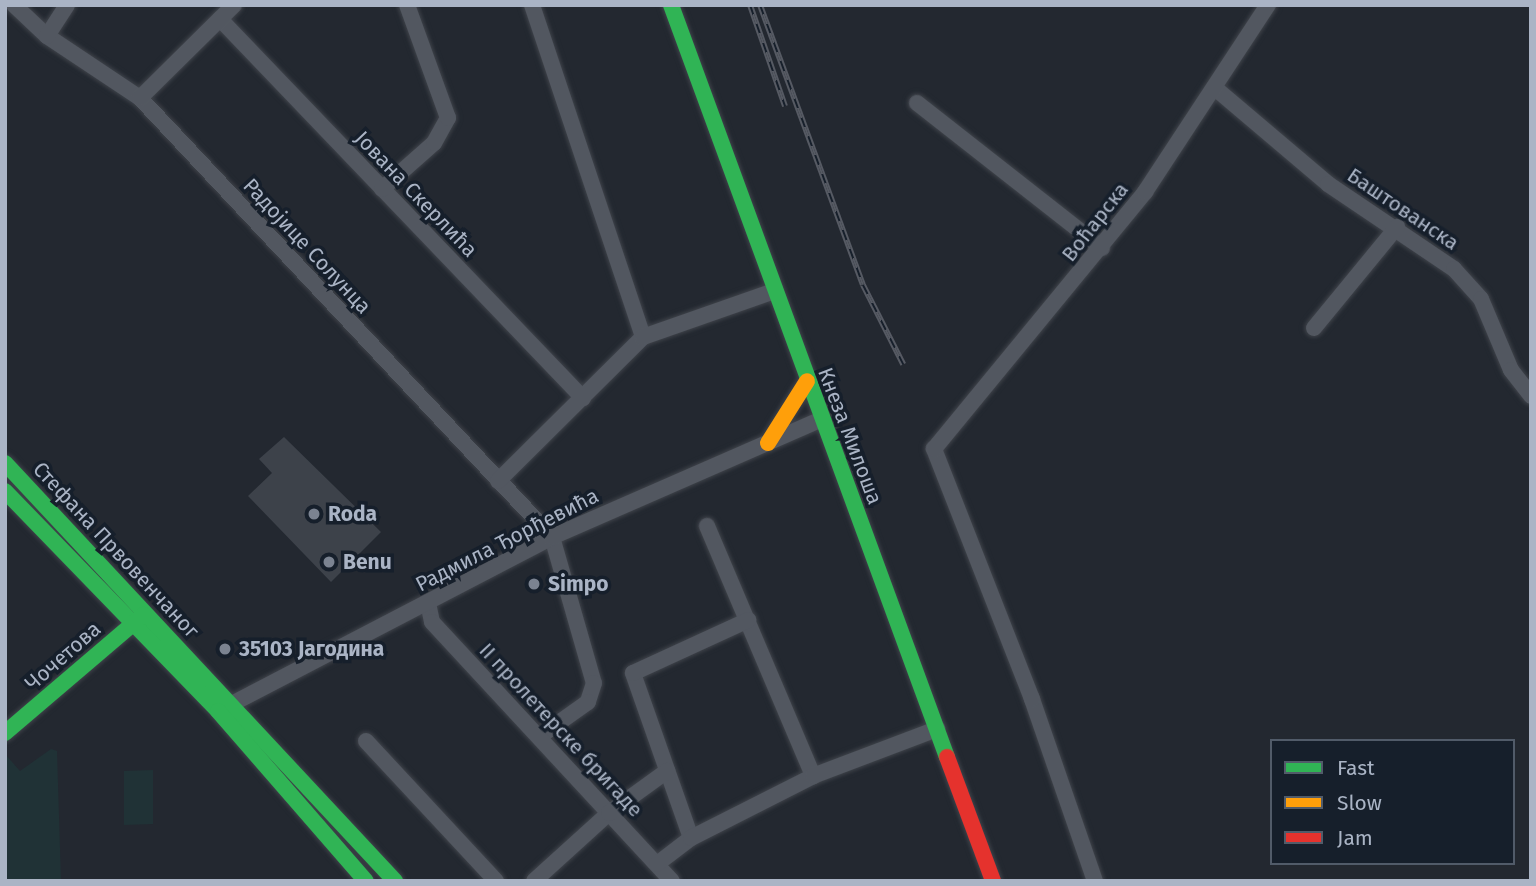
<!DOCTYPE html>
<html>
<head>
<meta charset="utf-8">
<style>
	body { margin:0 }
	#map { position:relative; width:1536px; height:886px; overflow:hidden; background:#232830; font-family:"Fira Sans",sans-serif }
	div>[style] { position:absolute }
	.green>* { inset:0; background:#203236 }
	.building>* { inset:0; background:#3d424a }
	.roads { filter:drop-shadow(0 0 2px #3f434a) drop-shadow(0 0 2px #3f434a) }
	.street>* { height:16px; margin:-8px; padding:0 8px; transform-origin:8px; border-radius:8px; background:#525760 }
	.fast>* { height:16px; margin:-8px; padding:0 8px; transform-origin:8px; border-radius:8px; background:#30b455 }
	.slow>* { height:16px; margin:-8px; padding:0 8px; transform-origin:8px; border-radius:8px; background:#ff9f0a }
	.jam>* { height:16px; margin:-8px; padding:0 8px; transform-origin:8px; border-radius:8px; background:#e5322d }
	.rail>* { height:6px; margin-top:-3px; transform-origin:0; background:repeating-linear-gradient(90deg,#161f2b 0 10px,#565a63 0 20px); box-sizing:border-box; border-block:2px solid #565a63 }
	.dots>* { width:19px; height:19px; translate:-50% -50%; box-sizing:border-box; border:4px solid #161f2b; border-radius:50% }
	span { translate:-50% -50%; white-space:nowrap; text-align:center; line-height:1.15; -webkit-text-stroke:7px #161f2b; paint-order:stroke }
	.street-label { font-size:21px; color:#aab4c5 }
	.poi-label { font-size:21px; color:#aab4c5; font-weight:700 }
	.left { translate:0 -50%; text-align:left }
	.frame { position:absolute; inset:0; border:7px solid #aab4c5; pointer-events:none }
	.legend { position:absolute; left:1270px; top:739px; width:245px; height:126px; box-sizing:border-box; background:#161f2b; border:2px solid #515b69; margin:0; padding:9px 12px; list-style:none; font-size:21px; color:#aab4c5 }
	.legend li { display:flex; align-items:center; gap:14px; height:35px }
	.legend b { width:35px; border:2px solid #515b69 }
</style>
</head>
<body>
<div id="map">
	<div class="green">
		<div style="clip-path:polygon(51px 749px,57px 751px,61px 881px,5px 881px,5px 754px,20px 771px)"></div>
		<div style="clip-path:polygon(153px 770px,153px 824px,124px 825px,124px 771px)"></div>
	</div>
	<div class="building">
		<div style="clip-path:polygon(284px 437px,381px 532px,331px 582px,248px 496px,272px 473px,259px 459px)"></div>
	</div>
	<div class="roads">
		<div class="street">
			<div style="left:14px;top:5px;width:45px;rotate:43.2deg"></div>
			<div style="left:47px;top:36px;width:112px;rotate:33.7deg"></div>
			<div style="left:140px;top:98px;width:602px;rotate:46.82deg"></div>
			<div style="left:552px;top:537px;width:152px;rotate:74deg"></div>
			<div style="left:594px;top:683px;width:20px;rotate:108deg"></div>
			<div style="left:588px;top:702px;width:60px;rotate:144.5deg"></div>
			<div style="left:532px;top:5px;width:350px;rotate:71.5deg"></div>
			<div style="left:220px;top:19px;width:525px;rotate:46.24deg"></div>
			<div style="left:47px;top:36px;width:37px;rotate:-57deg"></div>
			<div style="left:1215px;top:88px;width:148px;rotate:40.3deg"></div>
			<div style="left:1328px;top:184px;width:152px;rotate:34deg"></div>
			<div style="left:1454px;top:269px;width:40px;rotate:48deg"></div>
			<div style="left:1481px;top:299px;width:77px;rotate:67.1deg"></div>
			<div style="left:1511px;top:370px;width:33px;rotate:52deg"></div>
			<div style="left:140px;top:98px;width:132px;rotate:-44.7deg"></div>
			<div style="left:917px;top:103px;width:235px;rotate:38.1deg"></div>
			<div style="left:382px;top:189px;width:69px;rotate:-41.5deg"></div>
			<div style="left:434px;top:143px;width:29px;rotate:-61deg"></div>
			<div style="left:448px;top:118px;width:120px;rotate:-109.9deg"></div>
			<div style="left:1314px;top:328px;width:131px;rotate:-50.6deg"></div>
			<div style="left:498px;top:481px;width:204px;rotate:-44.8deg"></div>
			<div style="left:643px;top:337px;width:139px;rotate:-19.3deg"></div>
			<div style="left:707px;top:526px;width:272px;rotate:67deg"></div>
			<div style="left:428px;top:603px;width:19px;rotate:78deg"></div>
			<div style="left:432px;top:622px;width:353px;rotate:47.2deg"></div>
			<div style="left:220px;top:710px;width:374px;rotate:-27.5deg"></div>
			<div style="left:552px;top:537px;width:295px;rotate:-23.6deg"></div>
			<div style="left:366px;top:741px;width:191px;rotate:47.1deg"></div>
			<div style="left:691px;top:838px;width:175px;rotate:-109.4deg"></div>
			<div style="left:633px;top:673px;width:127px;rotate:-24.7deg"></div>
			<div style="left:657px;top:864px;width:43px;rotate:-37.4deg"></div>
			<div style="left:691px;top:838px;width:137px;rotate:-26.9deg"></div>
			<div style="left:813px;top:776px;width:133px;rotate:-20.8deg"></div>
			<div style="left:534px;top:881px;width:101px;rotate:-42.2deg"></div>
			<div style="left:609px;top:813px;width:72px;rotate:-35.9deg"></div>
			<div style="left:1095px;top:881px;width:193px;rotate:-109.1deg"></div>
			<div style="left:1032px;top:699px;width:269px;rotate:-111.4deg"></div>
			<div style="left:934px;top:449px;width:333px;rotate:-50.6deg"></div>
			<div style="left:1145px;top:192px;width:224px;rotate:-56.7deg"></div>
		</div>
		<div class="fast">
			<div style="left:671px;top:5px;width:801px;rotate:69.85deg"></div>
			<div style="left:5px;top:463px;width:572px;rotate:46.98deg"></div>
			<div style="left:5px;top:491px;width:306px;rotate:45.9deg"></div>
			<div style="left:218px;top:711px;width:225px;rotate:49deg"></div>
			<div style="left:5px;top:733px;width:182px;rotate:-40.5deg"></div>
		</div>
		<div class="slow">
			<div style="left:768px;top:443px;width:73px;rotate:-57.8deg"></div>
		</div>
		<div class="jam">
			<div style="left:947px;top:757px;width:132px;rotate:69.6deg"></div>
		</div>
	</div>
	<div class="rail">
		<div style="left:750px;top:5px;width:107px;rotate:70.9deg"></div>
		<div style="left:760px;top:5px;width:298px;rotate:69.8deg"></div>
		<div style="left:863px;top:285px;width:89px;rotate:63.1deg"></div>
	</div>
	<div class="dots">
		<div style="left:314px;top:514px;background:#7b8391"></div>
		<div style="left:329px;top:562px;background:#7b8391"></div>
		<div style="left:534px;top:584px;background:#7b8391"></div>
		<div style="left:225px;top:649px;background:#7b8391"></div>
	</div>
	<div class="street-label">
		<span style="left:416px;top:194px;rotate:46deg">Јована Скерлића</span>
		<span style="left:1403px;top:209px;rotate:34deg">Баштованска</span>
		<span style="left:1095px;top:222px;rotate:-52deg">Воћарска</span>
		<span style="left:307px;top:246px;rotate:47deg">Радојице Солунца</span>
		<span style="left:850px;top:436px;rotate:69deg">Кнеза Милоша</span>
		<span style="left:507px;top:540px;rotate:-27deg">Радмила Ђорђевића</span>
		<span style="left:116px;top:550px;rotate:47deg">Стефана Првовенчаног</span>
		<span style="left:63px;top:656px;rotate:-41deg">Чочетова</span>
		<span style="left:561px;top:730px;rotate:47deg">II пролетерске бригаде</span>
	</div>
	<div class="poi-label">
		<span class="left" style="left:328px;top:514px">Roda</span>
		<span class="left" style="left:343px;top:562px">Benu</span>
		<span class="left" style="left:548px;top:584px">Simpo</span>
		<span class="left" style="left:239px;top:649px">35103 Јагодина</span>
	</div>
	<div class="frame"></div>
	<ul class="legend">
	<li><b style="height:9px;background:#30b455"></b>Fast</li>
	<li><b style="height:9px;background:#ff9f0a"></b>Slow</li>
	<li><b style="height:9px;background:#e5322d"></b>Jam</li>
	</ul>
</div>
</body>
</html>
